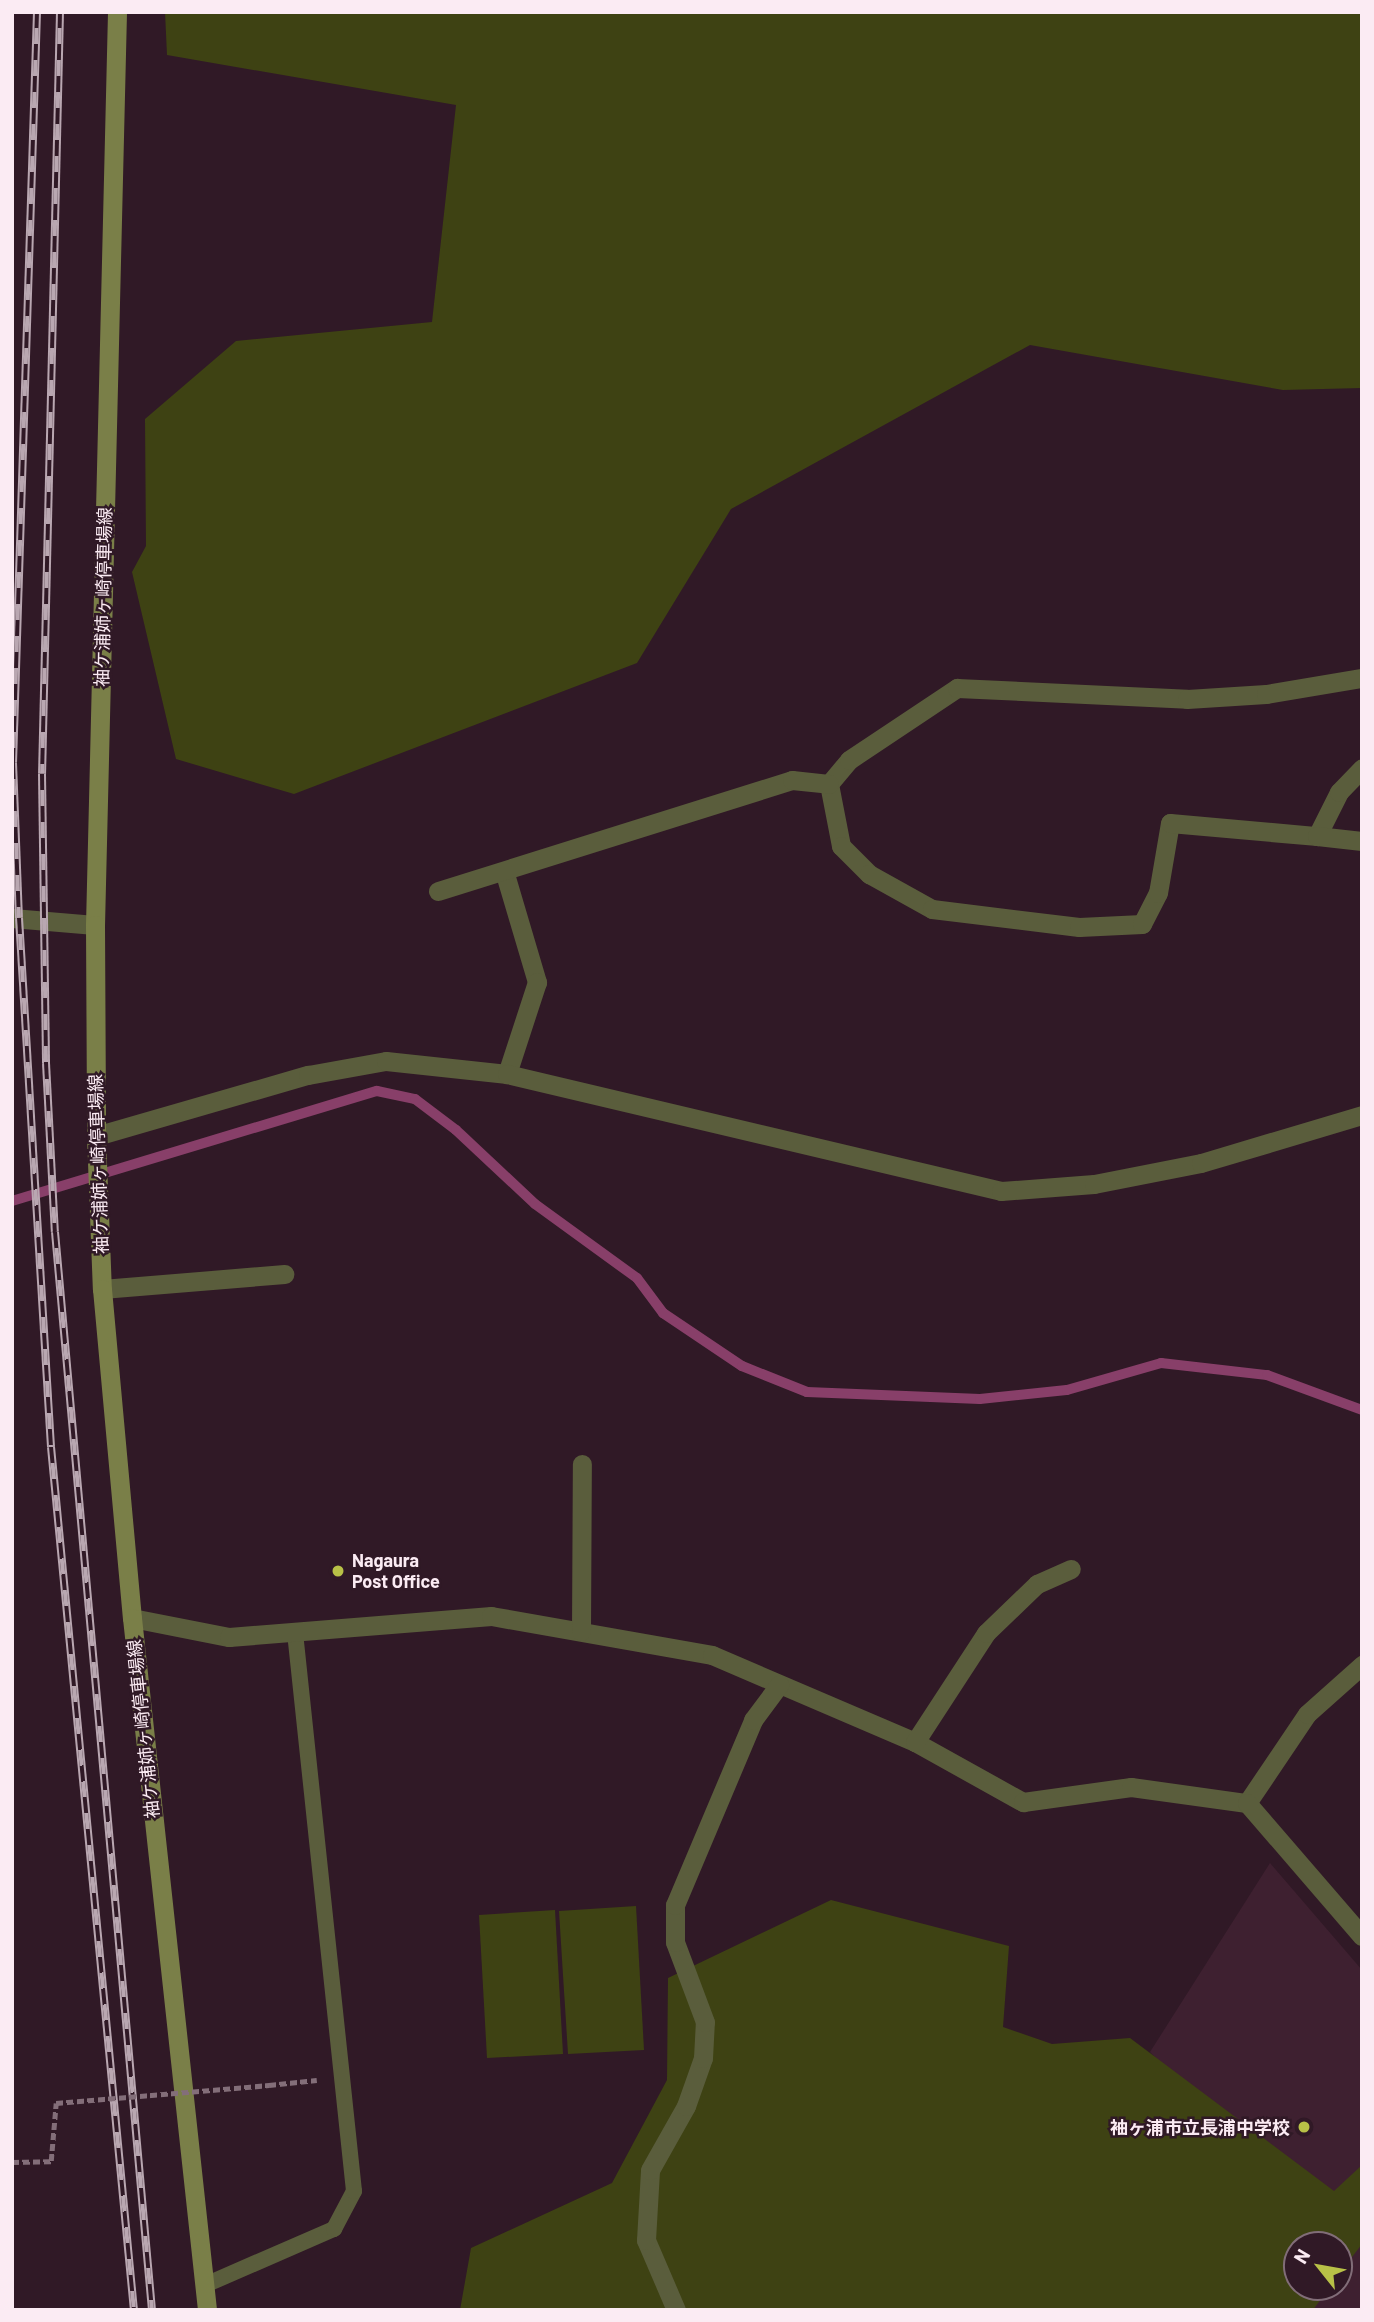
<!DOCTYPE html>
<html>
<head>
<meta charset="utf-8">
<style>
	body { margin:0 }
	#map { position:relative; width:1374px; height:2322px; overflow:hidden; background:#301926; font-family:Barlow,"Noto Sans JP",sans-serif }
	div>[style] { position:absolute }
	.built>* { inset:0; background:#3e2030 }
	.green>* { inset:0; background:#3e4213 }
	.stream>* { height:10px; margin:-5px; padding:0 5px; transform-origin:5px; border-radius:5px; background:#883f69 }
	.path>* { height:4.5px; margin-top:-2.25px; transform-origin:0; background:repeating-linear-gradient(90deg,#836e79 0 7px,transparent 0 10.5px) }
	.service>* { height:16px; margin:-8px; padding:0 8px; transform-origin:8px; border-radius:8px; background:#5a5d3c }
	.minor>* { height:19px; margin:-9.5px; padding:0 9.5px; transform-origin:9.5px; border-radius:9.5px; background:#5a5d3c }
	.tertiary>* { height:19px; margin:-9.5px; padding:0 9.5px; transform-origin:9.5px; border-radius:9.5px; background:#5a5d3c }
	.secondary>* { height:19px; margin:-9.5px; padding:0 9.5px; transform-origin:9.5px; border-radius:9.5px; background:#7a7f48 }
	.rail>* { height:8px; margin-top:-4px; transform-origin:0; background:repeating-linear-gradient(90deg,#301926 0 16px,#b9a7b1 0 32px); box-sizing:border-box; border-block:2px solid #b9a7b1 }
	.path-bridge>* { height:4.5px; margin-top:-2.25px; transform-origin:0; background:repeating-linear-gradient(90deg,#836e79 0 7px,transparent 0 10.5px) }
	.dots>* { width:19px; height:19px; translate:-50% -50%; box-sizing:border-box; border:4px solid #301926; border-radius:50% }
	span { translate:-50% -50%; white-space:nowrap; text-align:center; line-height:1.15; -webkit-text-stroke:5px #301926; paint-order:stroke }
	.street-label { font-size:18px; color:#fbebf3 }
	.poi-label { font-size:18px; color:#fbebf3; font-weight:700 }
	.left { translate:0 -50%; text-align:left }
	.right { translate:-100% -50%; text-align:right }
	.frame { position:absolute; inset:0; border:14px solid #fbebf3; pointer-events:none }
	.north { position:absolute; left:1283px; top:2231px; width:70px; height:70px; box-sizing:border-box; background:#301926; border:2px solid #816d78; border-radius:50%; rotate:301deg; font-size:19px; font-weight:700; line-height:28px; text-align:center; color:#fbebf3 }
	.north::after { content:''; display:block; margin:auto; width:24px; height:32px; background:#b8c147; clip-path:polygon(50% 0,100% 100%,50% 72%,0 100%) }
</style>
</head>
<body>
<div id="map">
	<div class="built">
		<div style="clip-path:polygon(1270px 1863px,1362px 1970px,1362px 2310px,1286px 2310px,1298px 2287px,1339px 2287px,1339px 2245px,1150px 2052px)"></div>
	</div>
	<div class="green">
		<div style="clip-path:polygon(165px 12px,1362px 12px,1362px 388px,1283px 390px,1030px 345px,731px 509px,637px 663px,294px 794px,176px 759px,132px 572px,146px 546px,145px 419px,236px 341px,432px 322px,456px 105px,167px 55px)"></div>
		<div style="clip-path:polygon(831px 1900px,1009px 1946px,1003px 2027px,1052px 2044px,1130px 2038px,1334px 2191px,1362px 2165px,1362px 2244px,1339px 2274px,1339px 2245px,1297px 2245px,1297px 2287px,1330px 2287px,1313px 2310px,460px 2310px,471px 2248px,612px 2183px,667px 2080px,668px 1978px)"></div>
		<div style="clip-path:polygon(636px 1906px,644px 2050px,568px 2054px,559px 1911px)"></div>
		<div style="clip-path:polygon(555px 1910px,563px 2054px,487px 2058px,479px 1915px)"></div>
	</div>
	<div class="stream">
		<div style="left:12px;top:1201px;width:381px;rotate:-16.8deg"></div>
		<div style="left:377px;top:1091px;width:39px;rotate:12deg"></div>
		<div style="left:415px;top:1099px;width:51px;rotate:37.1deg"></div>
		<div style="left:456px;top:1130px;width:108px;rotate:43.1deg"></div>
		<div style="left:535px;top:1204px;width:126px;rotate:36deg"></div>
		<div style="left:637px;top:1278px;width:44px;rotate:53.4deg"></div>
		<div style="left:663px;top:1313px;width:95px;rotate:33.9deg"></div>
		<div style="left:742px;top:1366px;width:70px;rotate:21.8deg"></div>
		<div style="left:807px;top:1392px;width:173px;rotate:2.3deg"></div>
		<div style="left:980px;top:1399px;width:87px;rotate:-5.9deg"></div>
		<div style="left:1067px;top:1390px;width:98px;rotate:-16deg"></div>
		<div style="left:1161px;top:1363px;width:107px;rotate:6.5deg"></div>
		<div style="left:1267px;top:1375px;width:101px;rotate:20.2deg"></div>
	</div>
	<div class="path">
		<div style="left:269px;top:2085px;width:48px;rotate:-5.9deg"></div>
		<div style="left:12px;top:2162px;width:39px;rotate:-1deg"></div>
	</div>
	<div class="service">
		<div style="left:205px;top:2285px;width:141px;rotate:-23.5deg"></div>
		<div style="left:334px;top:2229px;width:43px;rotate:-62.2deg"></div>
		<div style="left:354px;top:2191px;width:562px;rotate:-96.03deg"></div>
	</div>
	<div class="minor">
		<div style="left:829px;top:784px;width:63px;rotate:79deg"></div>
		<div style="left:841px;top:846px;width:40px;rotate:45deg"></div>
		<div style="left:869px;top:874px;width:72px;rotate:29.1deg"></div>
		<div style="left:932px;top:909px;width:148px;rotate:7deg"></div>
		<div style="left:1079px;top:927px;width:63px;rotate:-2.7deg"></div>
		<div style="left:1142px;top:924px;width:35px;rotate:-63deg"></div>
		<div style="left:1158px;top:893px;width:71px;rotate:-80.3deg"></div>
		<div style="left:1170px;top:823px;width:148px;rotate:5.1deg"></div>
		<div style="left:1317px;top:836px;width:49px;rotate:-63.4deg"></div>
		<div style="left:1339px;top:792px;width:33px;rotate:-46deg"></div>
		<div style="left:829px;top:784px;width:31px;rotate:-50deg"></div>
		<div style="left:849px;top:760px;width:130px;rotate:-33.7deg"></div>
		<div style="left:957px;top:688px;width:230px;rotate:2.7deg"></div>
		<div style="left:1187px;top:699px;width:79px;rotate:-3.6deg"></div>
		<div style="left:1266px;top:694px;width:97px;rotate:-9.5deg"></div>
		<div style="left:1317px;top:836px;width:45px;rotate:6.3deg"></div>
		<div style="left:505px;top:874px;width:113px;rotate:73.5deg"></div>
		<div style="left:537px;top:982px;width:97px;rotate:108.1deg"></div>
		<div style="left:438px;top:891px;width:371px;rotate:-17.4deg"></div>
		<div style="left:792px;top:780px;width:37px;rotate:6deg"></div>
		<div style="left:12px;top:918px;width:83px;rotate:4.8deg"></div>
		<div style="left:96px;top:1136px;width:221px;rotate:-16.1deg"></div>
		<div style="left:308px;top:1075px;width:79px;rotate:-10.2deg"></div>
		<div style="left:386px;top:1061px;width:122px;rotate:6.1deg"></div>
		<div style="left:507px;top:1074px;width:508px;rotate:13.32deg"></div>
		<div style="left:1001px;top:1191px;width:93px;rotate:-4.3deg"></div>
		<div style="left:1094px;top:1184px;width:109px;rotate:-11.1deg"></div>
		<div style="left:1201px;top:1163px;width:168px;rotate:-16.6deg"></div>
		<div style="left:102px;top:1289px;width:183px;rotate:-4.7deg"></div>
		<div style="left:132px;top:1618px;width:99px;rotate:11.1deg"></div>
		<div style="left:229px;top:1637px;width:263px;rotate:-4.6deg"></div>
		<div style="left:491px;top:1616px;width:224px;rotate:10deg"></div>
		<div style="left:712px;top:1655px;width:221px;rotate:23.2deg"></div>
		<div style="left:915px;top:1742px;width:124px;rotate:29.1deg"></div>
		<div style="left:1023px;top:1802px;width:109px;rotate:-7.9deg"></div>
		<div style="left:1131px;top:1787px;width:117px;rotate:7.9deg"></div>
		<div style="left:1247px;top:1803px;width:107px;rotate:-56deg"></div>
		<div style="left:1307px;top:1714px;width:74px;rotate:-41.7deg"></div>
		<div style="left:581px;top:1631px;width:167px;rotate:-89.7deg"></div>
		<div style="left:915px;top:1742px;width:130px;rotate:-56.9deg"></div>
		<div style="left:986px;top:1633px;width:71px;rotate:-43.9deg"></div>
		<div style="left:1037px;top:1584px;width:37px;rotate:-24deg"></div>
		<div style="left:676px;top:2310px;width:76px;rotate:-113.2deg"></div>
		<div style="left:646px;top:2240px;width:70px;rotate:-86.7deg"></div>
		<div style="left:650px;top:2170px;width:73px;rotate:-60.6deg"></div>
		<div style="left:686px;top:2106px;width:51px;rotate:-70.5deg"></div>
		<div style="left:703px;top:2058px;width:36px;rotate:-87deg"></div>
		<div style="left:705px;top:2022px;width:85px;rotate:-110.6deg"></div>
		<div style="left:675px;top:1942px;width:37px;rotate:-90deg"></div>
		<div style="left:675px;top:1905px;width:201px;rotate:-67.1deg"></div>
		<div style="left:753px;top:1720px;width:44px;rotate:-53.4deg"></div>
	</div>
	<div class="tertiary">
		<div style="left:1247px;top:1803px;width:176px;rotate:49.2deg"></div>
	</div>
	<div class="secondary">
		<div style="left:117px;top:12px;width:913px;rotate:91.38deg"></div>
		<div style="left:95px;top:925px;width:211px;rotate:89.7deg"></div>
		<div style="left:96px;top:1136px;width:153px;rotate:87.8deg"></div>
		<div style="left:102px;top:1289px;width:330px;rotate:84.8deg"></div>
		<div style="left:132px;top:1618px;width:696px;rotate:83.81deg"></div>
	</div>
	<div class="rail">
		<div style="left:37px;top:12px;width:751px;rotate:91.83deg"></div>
		<div style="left:13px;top:763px;width:155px;rotate:87.8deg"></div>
		<div style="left:19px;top:918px;width:530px;rotate:86.54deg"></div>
		<div style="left:51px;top:1447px;width:867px;rotate:84.51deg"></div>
		<div style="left:60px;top:12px;width:762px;rotate:91.35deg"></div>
		<div style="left:42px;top:774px;width:289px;rotate:89.2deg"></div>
		<div style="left:46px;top:1063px;width:169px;rotate:87deg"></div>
		<div style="left:55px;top:1232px;width:1082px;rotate:84.86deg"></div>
	</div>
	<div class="path-bridge">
		<div style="left:51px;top:2161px;width:58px;rotate:-85.1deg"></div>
		<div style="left:56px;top:2103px;width:214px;rotate:-4.8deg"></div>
	</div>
	<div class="dots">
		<div style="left:338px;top:1571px;background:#b8c147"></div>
		<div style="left:1304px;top:2127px;background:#b8c147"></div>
	</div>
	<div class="street-label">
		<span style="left:103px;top:597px;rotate:-89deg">袖ケ浦姉ヶ崎停車場線</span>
		<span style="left:98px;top:1164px;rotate:-92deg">袖ケ浦姉ヶ崎停車場線</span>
		<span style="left:143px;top:1729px;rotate:-96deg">袖ケ浦姉ヶ崎停車場線</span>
	</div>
	<div class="poi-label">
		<span class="left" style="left:352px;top:1571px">Nagaura<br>Post Office</span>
		<span class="right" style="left:1290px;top:2127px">袖ヶ浦市立長浦中学校</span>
	</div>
	<div class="frame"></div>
	<div class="north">N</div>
</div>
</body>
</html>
